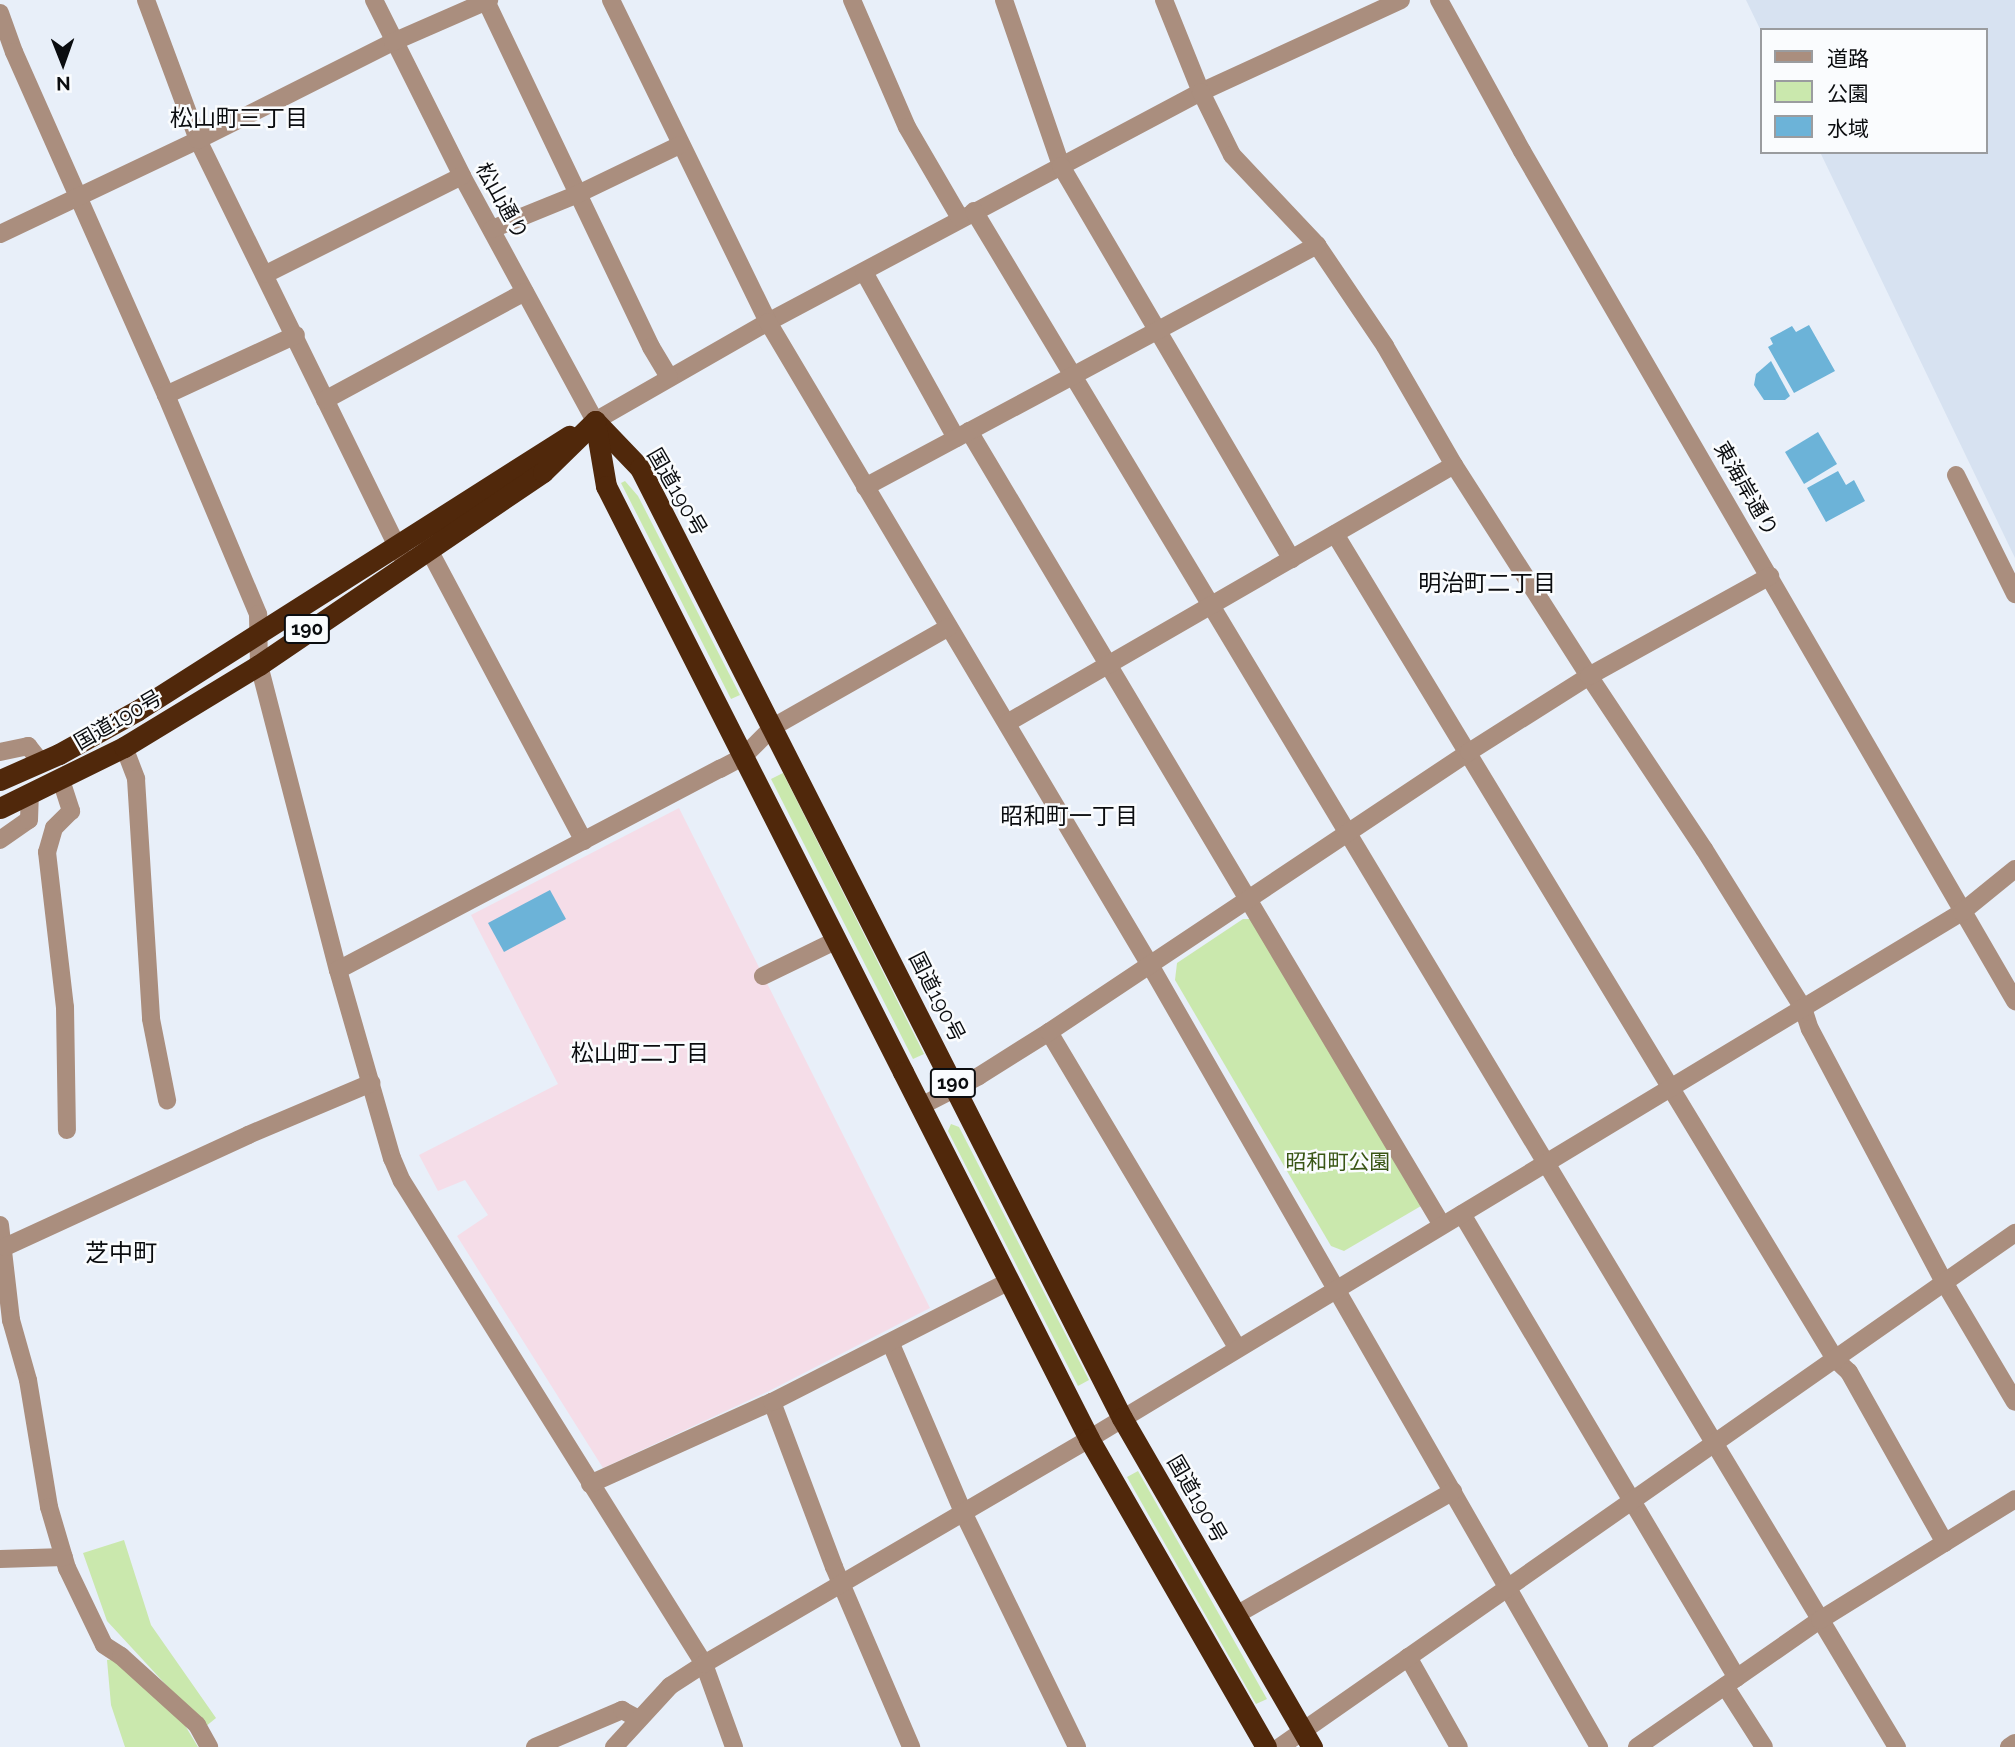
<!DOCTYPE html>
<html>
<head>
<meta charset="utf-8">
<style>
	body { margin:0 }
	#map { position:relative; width:2015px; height:1747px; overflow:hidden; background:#e8eff9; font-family:Raleway,"Noto Sans JP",sans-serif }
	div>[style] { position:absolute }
	.built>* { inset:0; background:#d7e2f1 }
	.education>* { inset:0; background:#f5dde8 }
	.green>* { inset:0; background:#cae8ad }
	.water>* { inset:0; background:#6cb3d8 }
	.minor>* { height:18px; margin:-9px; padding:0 9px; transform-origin:9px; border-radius:9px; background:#aa8e7e }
	.highway>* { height:21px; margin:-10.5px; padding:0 10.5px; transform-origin:10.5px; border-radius:10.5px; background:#50280b }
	span { translate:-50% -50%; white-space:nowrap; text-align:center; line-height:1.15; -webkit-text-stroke:5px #fafcfe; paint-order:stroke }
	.shield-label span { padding:2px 5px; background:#fafcfe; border:2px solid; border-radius:5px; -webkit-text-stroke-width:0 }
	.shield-label { font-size:19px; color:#0b0d10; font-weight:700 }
	.street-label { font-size:21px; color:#0b0d10 }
	.park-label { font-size:21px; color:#395515 }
	.neighbourhood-label { font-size:23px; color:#0b0d10 }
	.quarter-label { font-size:24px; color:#0b0d10 }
	.legend { position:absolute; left:1760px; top:28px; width:228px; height:126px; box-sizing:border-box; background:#fafcfe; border:2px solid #9a9c9f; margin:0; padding:9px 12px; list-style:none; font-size:21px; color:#0b0d10 }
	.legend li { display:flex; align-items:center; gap:14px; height:35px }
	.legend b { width:35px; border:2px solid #9a9c9f }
	.north { position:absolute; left:28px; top:28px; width:70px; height:70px; -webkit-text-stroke:5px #fafcfe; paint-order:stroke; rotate:179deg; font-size:19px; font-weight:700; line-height:28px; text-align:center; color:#0b0d10 }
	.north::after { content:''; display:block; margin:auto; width:24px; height:32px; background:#0b0d10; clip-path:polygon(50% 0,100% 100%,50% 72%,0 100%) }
</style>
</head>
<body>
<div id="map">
	<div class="built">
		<div style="clip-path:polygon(1746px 0,2015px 0,2015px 558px,1820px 152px,1985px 152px,1985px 30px,1761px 31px)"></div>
	</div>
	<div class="education">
		<div style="clip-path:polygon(679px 808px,930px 1308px,769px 1391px,603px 1468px,457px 1236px,488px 1215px,465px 1180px,438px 1191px,419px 1155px,558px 1084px,471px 915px)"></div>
	</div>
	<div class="green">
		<div style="clip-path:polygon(625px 481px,638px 496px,740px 695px,731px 699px,621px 483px)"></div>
		<div style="clip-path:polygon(783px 773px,924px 1054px,913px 1059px,771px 779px)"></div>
		<div style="clip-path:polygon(1243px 919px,1252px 919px,1421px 1206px,1344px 1251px,1331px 1246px,1175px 980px,1177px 963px)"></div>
		<div style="clip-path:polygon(951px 1124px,959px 1127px,1089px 1380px,1078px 1386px,948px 1131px)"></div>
		<div style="clip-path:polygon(1138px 1471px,1267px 1699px,1256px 1704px,1127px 1477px)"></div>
		<div style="clip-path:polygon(124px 1540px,151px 1625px,216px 1718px,205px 1727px,107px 1621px,83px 1553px)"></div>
		<div style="clip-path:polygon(121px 1659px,180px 1717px,198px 1747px,125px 1747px,111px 1705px,107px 1660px)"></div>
	</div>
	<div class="water">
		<div style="clip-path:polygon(1809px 325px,1835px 371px,1794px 393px,1768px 347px,1773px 344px,1770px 338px,1792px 326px,1796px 332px)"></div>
		<div style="clip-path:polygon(1771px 361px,1790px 396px,1785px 400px,1764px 400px,1754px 385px,1756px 374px)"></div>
		<div style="clip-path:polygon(1818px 432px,1837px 464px,1804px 484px,1785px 452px)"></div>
		<div style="clip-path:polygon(1838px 471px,1846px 485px,1854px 480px,1865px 501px,1826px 522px,1807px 488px)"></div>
		<div style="clip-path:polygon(550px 890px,566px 919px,504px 952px,488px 923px)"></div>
	</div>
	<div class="minor">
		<div style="left:146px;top:0;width:149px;rotate:69.6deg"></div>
		<div style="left:198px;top:140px;width:463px;rotate:63.9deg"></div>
		<div style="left:374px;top:0;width:197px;rotate:63.4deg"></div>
		<div style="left:462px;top:176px;width:279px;rotate:61.5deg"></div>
		<div style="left:595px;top:421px;width:199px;rotate:-29.8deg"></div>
		<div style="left:768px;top:322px;width:490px;rotate:-28deg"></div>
		<div style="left:1201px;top:92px;width:220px;rotate:-24.7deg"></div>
		<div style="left:611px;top:0;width:358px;rotate:64deg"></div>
		<div style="left:768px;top:322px;width:748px;rotate:59.29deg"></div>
		<div style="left:1150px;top:965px;width:902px;rotate:60.14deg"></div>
		<div style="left:852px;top:0;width:138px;rotate:66.6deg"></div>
		<div style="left:907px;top:127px;width:105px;rotate:59.8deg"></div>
		<div style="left:1004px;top:0;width:176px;rotate:71deg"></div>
		<div style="left:1061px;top:166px;width:456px;rotate:59.6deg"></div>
		<div style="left:1164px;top:0;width:99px;rotate:68.1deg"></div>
		<div style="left:1201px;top:92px;width:70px;rotate:63.8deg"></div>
		<div style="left:1232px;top:155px;width:124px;rotate:46.6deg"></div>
		<div style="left:1317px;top:245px;width:122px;rotate:56deg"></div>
		<div style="left:1385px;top:346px;width:138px;rotate:59.9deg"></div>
		<div style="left:1454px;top:465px;width:250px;rotate:57.4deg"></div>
		<div style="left:1589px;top:676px;width:208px;rotate:56.4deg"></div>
		<div style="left:1704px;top:849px;width:187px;rotate:58.1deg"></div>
		<div style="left:1803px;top:1008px;width:22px;rotate:72deg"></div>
		<div style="left:1810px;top:1029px;width:286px;rotate:62.1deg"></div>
		<div style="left:1944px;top:1282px;width:139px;rotate:59.4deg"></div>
		<div style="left:1439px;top:0;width:172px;rotate:61.2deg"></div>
		<div style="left:1522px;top:151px;width:983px;rotate:59.89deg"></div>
		<div style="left:486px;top:1px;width:383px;rotate:64.5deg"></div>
		<div style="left:651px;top:347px;width:35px;rotate:59deg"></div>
		<div style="left:0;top:13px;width:41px;rotate:70.3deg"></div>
		<div style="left:14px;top:52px;width:375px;rotate:66.1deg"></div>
		<div style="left:166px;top:395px;width:238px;rotate:67.2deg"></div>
		<div style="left:258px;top:614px;width:51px;rotate:88.9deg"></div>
		<div style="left:259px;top:665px;width:315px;rotate:75.5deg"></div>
		<div style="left:338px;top:970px;width:196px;rotate:74deg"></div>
		<div style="left:392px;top:1158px;width:25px;rotate:67deg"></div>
		<div style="left:402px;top:1181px;width:570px;rotate:57.98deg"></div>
		<div style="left:704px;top:1664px;width:88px;rotate:70.1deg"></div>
		<div style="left:974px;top:211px;width:1792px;rotate:59deg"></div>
		<div style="left:492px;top:229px;width:93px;rotate:-22.1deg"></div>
		<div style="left:578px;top:194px;width:113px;rotate:-25.7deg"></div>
		<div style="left:0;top:234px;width:219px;rotate:-25.4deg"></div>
		<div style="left:198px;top:140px;width:218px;rotate:-26.7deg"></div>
		<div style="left:393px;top:42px;width:105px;rotate:-23.6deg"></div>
		<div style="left:864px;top:272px;width:190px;rotate:61deg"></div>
		<div style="left:266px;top:274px;width:219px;rotate:-26.6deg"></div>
		<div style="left:166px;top:395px;width:143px;rotate:-24.8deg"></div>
		<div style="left:325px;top:400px;width:227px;rotate:-28.4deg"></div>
		<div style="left:969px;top:431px;width:924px;rotate:59.22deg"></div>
		<div style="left:1956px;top:475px;width:133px;rotate:63.6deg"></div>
		<div style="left:865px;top:487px;width:513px;rotate:-28.16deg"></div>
		<div style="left:1335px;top:534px;width:965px;rotate:58.78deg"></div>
		<div style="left:1835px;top:1359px;width:19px;rotate:43deg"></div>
		<div style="left:1849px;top:1372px;width:196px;rotate:60.7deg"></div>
		<div style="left:428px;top:548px;width:332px;rotate:62deg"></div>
		<div style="left:1007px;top:723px;width:516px;rotate:-29.99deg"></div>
		<div style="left:124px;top:747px;width:34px;rotate:69deg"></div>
		<div style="left:136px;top:779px;width:240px;rotate:86.4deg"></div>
		<div style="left:151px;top:1019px;width:83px;rotate:78.8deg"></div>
		<div style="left:0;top:752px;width:29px;rotate:-12deg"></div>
		<div style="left:28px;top:746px;width:21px;rotate:51deg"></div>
		<div style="left:61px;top:780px;width:33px;rotate:72deg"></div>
		<div style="left:71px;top:811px;width:24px;rotate:135deg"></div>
		<div style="left:54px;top:828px;width:25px;rotate:106deg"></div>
		<div style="left:47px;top:852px;width:156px;rotate:83.4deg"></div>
		<div style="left:65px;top:1007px;width:123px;rotate:89.1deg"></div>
		<div style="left:0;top:840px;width:35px;rotate:-35deg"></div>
		<div style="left:29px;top:820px;width:26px;rotate:-88deg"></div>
		<div style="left:338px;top:970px;width:432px;rotate:-27.8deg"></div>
		<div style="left:720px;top:769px;width:27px;rotate:-28deg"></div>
		<div style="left:744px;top:756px;width:41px;rotate:-45deg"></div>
		<div style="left:773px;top:727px;width:202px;rotate:-29.6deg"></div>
		<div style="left:763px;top:976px;width:82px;rotate:-25.9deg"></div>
		<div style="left:1049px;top:1032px;width:367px;rotate:59.2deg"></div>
		<div style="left:921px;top:1106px;width:65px;rotate:-27.3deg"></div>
		<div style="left:979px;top:1076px;width:83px;rotate:-32.2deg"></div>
		<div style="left:1049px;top:1032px;width:505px;rotate:-33.69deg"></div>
		<div style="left:1469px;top:752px;width:142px;rotate:-32.3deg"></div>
		<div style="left:1589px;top:676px;width:207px;rotate:-28.9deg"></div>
		<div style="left:1462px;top:1214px;width:539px;rotate:59.35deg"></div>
		<div style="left:0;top:1225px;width:96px;rotate:83.4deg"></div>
		<div style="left:11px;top:1320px;width:62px;rotate:74.2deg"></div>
		<div style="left:28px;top:1380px;width:129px;rotate:80.6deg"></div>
		<div style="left:49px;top:1507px;width:64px;rotate:73.6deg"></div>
		<div style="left:67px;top:1568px;width:85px;rotate:64.3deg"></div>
		<div style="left:104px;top:1645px;width:20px;rotate:33deg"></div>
		<div style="left:121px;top:1656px;width:103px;rotate:42.2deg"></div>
		<div style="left:197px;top:1725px;width:25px;rotate:61deg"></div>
		<div style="left:5px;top:1247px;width:268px;rotate:-24.7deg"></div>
		<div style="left:248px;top:1135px;width:134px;rotate:-22.9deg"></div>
		<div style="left:891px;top:1344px;width:183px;rotate:66.8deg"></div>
		<div style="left:963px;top:1512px;width:261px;rotate:64.1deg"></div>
		<div style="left:772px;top:1402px;width:176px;rotate:69.4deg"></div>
		<div style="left:834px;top:1567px;width:196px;rotate:66.8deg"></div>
		<div style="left:590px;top:1484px;width:200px;rotate:-24.3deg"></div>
		<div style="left:772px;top:1402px;width:266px;rotate:-27deg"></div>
		<div style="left:0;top:1559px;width:64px;rotate:-1.8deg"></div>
		<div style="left:1236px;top:1615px;width:250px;rotate:-29.7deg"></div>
		<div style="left:1408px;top:1657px;width:103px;rotate:60.5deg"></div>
		<div style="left:1725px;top:1686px;width:72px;rotate:57.4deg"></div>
		<div style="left:535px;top:1747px;width:95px;rotate:-23deg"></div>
		<div style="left:622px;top:1710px;width:18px;rotate:29deg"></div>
		<div style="left:614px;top:1747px;width:83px;rotate:-47.4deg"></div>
		<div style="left:670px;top:1686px;width:40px;rotate:-32.9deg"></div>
		<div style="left:704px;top:1664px;width:446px;rotate:-30.3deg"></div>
		<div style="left:1089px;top:1439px;width:1020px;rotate:-31.12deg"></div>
		<div style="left:1962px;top:912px;width:68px;rotate:-39.1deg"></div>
		<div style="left:1280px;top:1747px;width:897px;rotate:-34.97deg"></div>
		<div style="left:1637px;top:1747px;width:223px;rotate:-34.8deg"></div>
		<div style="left:1820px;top:1620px;width:229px;rotate:-31.8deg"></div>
		<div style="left:2009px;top:1747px;width:7px;rotate:-34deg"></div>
	</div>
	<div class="highway">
		<div style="left:595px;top:421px;width:65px;rotate:46.2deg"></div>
		<div style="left:640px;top:468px;width:1065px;rotate:63.1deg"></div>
		<div style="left:1122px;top:1418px;width:380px;rotate:60deg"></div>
		<div style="left:595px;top:421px;width:66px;rotate:80.4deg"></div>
		<div style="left:606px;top:486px;width:657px;rotate:63.12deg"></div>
		<div style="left:903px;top:1072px;width:411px;rotate:63.1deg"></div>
		<div style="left:1089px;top:1439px;width:355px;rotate:60.1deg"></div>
		<div style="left:0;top:780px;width:64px;rotate:-23.8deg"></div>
		<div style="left:59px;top:754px;width:90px;rotate:-29.1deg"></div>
		<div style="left:138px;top:710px;width:511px;rotate:-32.45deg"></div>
		<div style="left:0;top:808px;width:138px;rotate:-26.2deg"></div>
		<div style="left:124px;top:747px;width:158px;rotate:-31.3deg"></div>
		<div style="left:259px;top:665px;width:343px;rotate:-34.2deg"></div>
		<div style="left:543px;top:472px;width:73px;rotate:-44.4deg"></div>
	</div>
	<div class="shield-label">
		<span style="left:307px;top:629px">190</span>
		<span style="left:953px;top:1083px">190</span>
	</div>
	<div class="street-label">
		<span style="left:502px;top:201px;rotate:61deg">松山通り</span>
		<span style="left:1746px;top:489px;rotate:60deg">東海岸通り</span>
		<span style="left:677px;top:492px;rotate:60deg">国道190号</span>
		<span style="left:118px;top:720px;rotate:-30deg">国道190号</span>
		<span style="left:937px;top:997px;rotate:63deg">国道190号</span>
		<span style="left:1197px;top:1499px;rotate:60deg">国道190号</span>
	</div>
	<div class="park-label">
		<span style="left:1338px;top:1162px">昭和町公園</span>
	</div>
	<div class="neighbourhood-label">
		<span style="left:239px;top:118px">松山町三丁目</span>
		<span style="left:1487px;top:583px">明治町二丁目</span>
		<span style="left:1069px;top:816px">昭和町一丁目</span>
		<span style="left:640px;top:1053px">松山町二丁目</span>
	</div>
	<div class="quarter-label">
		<span style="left:121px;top:1253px">芝中町</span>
	</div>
	<ul class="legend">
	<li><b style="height:9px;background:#aa8e7e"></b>道路</li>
	<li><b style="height:19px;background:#cae8ad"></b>公園</li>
	<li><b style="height:19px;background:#6cb3d8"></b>水域</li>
	</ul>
	<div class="north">N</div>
</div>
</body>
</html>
